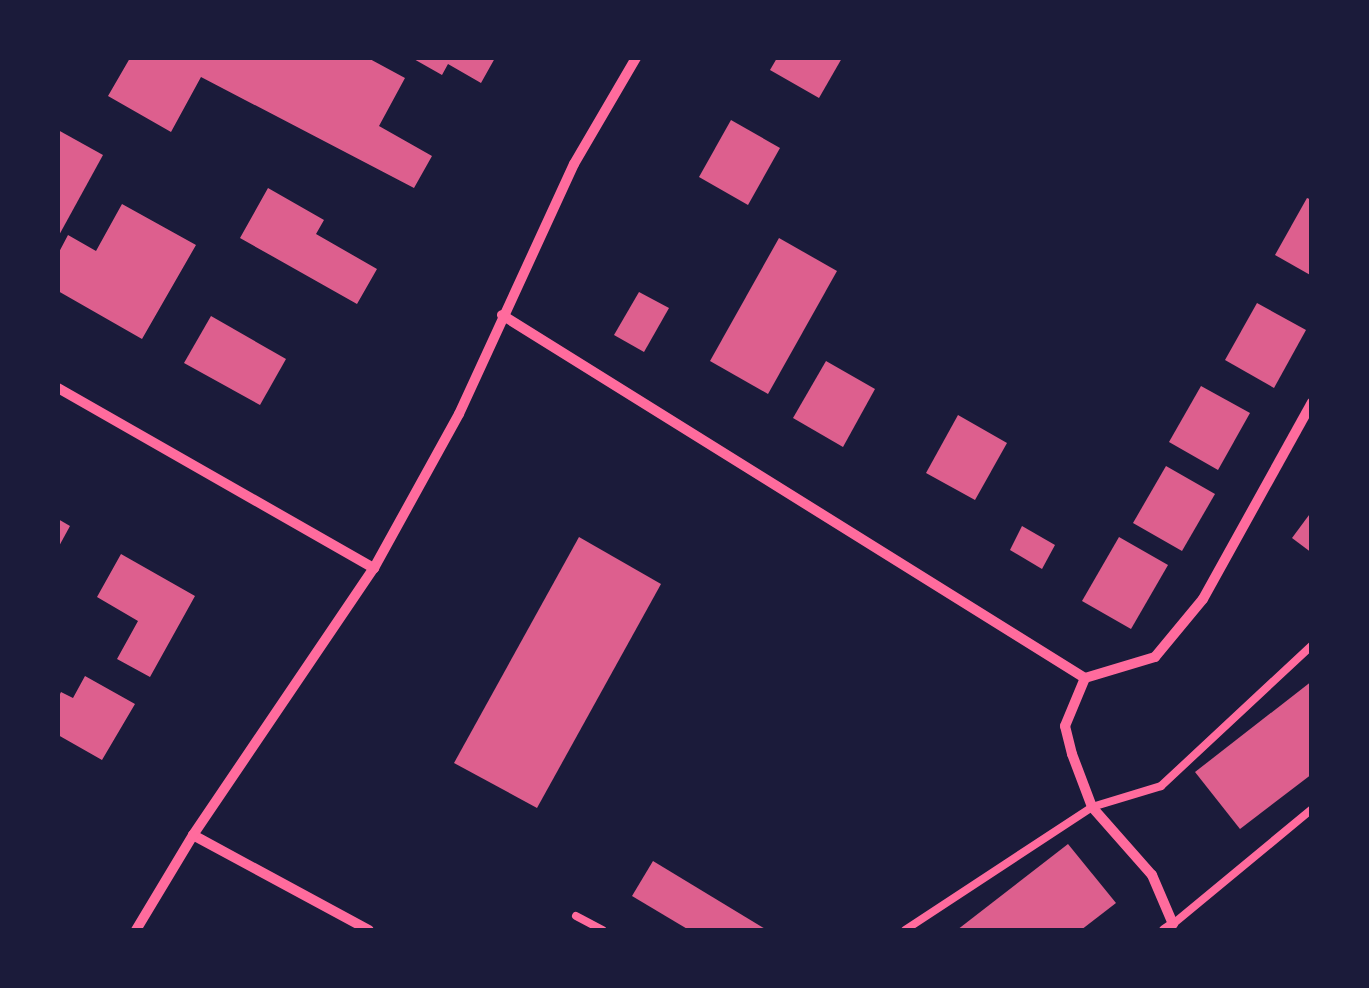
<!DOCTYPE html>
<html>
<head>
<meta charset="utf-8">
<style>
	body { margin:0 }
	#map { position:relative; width:1369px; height:988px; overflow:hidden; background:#1b1b3a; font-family:Montserrat,sans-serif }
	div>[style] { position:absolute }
	.building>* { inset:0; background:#dd5f8e }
	.service>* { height:8px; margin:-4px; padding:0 4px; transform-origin:4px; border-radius:4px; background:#ff6b9d }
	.minor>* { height:10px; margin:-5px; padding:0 5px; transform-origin:5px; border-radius:5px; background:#ff6b9d }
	span { translate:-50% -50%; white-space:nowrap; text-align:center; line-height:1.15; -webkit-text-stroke:10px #1b1b3a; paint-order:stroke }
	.frame { position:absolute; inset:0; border:60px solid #1b1b3a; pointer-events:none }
</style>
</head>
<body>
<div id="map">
	<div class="building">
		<div style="clip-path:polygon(130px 58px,368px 58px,405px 78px,379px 126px,432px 156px,414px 188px,201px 77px,171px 132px,108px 96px)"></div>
		<div style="clip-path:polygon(412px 58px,495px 58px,481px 83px,448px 64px,442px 75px)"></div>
		<div style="clip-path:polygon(777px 58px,842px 58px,819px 98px,770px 70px)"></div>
		<div style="clip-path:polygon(731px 120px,780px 148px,748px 205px,699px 177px)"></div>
		<div style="clip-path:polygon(58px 130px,103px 155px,58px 237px)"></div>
		<div style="clip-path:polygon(268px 188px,324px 220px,316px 234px,377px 269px,357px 304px,240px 238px)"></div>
		<div style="clip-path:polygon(1307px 198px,1312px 200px,1312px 276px,1275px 255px)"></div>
		<div style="clip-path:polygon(122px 204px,196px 245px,142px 339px,58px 291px,58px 254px,68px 235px,96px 251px)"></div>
		<div style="clip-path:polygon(779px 238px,837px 271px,768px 394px,710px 361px)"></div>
		<div style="clip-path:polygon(639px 292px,669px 308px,644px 352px,614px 335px)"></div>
		<div style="clip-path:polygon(1257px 303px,1306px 330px,1274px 388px,1225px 360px)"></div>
		<div style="clip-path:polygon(211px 316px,286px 359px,260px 405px,184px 363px)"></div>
		<div style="clip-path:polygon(826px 361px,875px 389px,843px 447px,793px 418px)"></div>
		<div style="clip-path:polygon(1201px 386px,1250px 413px,1218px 470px,1169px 442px)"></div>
		<div style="clip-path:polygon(958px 415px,1007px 443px,975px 500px,926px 473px)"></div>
		<div style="clip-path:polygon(1166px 466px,1215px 494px,1182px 551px,1133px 523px)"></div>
		<div style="clip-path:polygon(1312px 511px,1312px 553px,1292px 538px)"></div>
		<div style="clip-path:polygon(58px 519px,70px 526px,58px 548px)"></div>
		<div style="clip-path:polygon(1022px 526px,1055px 545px,1042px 569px,1010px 550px)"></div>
		<div style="clip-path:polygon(579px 537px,661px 584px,537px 808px,454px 763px)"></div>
		<div style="clip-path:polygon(1119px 537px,1168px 565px,1131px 629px,1082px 601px)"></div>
		<div style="clip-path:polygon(121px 554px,195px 596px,150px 677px,117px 659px,138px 621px,97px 597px)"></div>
		<div style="clip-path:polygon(85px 676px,135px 704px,102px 760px,58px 735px,58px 698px,61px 692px,73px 698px)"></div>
		<div style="clip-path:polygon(1312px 681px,1312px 774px,1240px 829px,1195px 772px)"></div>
		<div style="clip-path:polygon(1068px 844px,1116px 903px,1081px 930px,957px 930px)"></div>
		<div style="clip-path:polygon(653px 861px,767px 930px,689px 930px,632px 896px)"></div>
	</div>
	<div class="service">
		<div style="left:576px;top:916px;width:30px;rotate:28deg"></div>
		<div style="left:1173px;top:924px;width:180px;rotate:-39.6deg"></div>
		<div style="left:905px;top:930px;width:224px;rotate:-33.3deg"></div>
		<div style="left:1092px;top:807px;width:72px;rotate:-16.9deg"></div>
		<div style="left:1161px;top:786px;width:207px;rotate:-43deg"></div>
	</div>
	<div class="minor">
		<div style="left:502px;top:315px;width:687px;rotate:31.91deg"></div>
		<div style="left:58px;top:388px;width:364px;rotate:29.7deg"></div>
		<div style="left:1085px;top:678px;width:73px;rotate:-16.7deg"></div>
		<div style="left:1155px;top:657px;width:75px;rotate:-50.4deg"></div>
		<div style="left:1203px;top:599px;width:225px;rotate:-61deg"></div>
		<div style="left:1085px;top:678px;width:52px;rotate:112.6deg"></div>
		<div style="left:1065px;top:726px;width:29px;rotate:76deg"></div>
		<div style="left:1072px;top:754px;width:57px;rotate:69.3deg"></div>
		<div style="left:1092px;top:807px;width:91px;rotate:48.6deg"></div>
		<div style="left:1152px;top:875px;width:53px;rotate:66.8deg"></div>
		<div style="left:1173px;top:924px;width:11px;rotate:146deg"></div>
		<div style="left:193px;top:835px;width:200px;rotate:28.4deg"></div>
		<div style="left:136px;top:930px;width:111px;rotate:-59deg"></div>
		<div style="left:193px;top:835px;width:323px;rotate:-55.9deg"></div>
		<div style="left:374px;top:568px;width:176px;rotate:-61.1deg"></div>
		<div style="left:459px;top:414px;width:275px;rotate:-65.3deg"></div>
		<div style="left:574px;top:164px;width:123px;rotate:-59.7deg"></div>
	</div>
	<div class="frame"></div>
</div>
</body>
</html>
